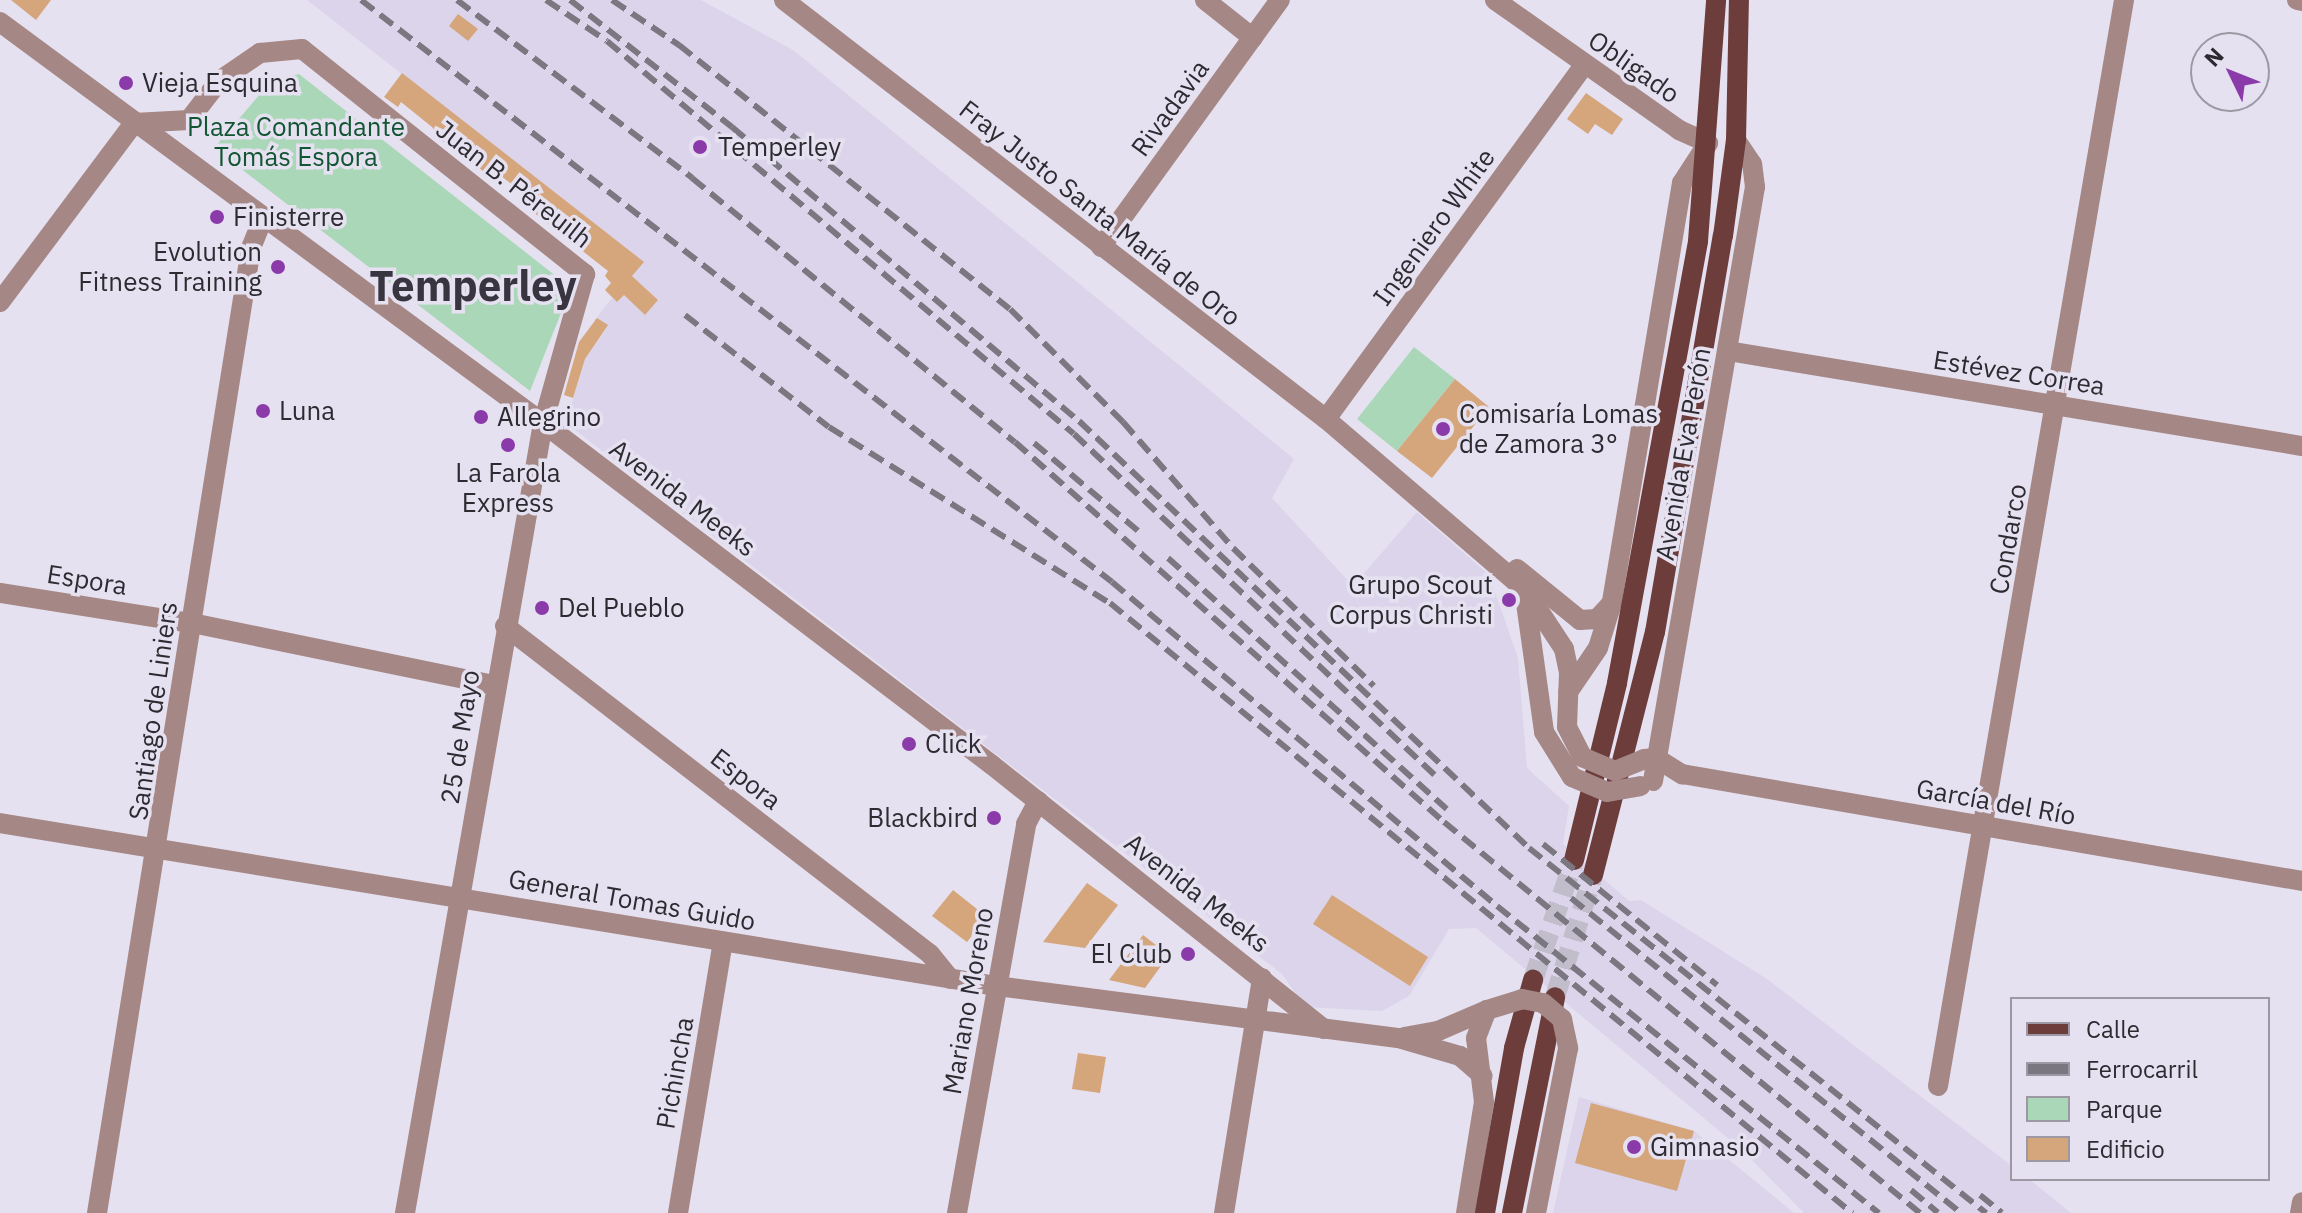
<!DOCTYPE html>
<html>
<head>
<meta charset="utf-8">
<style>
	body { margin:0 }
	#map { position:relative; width:2302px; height:1213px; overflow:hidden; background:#e6e1f0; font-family:"IBM Plex Sans",sans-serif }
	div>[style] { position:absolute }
	.built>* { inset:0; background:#dbd4ea }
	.green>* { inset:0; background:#abd7b9 }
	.building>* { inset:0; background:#d5a57b }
	.major-tunnel>* { height:20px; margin-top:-10px; transform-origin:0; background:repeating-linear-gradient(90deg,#c1bdca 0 20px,transparent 0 30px) }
	.minor>* { height:20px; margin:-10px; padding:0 10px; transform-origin:10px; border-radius:10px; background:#a58886 }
	.major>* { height:20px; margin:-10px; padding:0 10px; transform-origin:10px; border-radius:10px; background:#6d3d3c }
	.rail>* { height:6px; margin-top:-3px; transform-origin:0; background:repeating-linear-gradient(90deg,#7a7780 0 16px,transparent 0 24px) }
	.minor-bridge>* { height:20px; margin:-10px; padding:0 10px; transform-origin:10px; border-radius:10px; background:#a58886 }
	.dots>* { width:22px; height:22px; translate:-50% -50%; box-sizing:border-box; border:4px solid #e6e1f0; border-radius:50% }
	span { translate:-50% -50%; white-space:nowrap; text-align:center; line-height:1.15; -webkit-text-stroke:7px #e6e1f0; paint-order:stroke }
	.street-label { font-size:26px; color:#2d2b31 }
	.poi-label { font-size:26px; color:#2d2b31 }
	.left { translate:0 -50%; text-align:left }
	.right { translate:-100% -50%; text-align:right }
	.park-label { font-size:26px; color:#125532 }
	.town-label { font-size:42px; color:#383540; font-weight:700 }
	.legend { position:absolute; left:2010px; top:997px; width:260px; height:184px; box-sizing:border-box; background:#e6e1f0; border:2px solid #9c98a4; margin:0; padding:10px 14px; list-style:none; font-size:24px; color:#2d2b31 }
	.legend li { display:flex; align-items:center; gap:16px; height:40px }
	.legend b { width:40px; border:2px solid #9c98a4 }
	.north { position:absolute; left:2190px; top:32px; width:80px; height:80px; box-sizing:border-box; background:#e6e1f0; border:2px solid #9c98a4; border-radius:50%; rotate:313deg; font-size:22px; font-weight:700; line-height:32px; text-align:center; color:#2d2b31 }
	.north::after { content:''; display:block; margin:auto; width:28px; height:36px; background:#8b3aa9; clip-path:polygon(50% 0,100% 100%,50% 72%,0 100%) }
</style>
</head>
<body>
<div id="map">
	<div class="built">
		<div style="clip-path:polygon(307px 0,701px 0,793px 50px,1294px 459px,1272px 498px,1353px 586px,1417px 512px,1489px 575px,1518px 658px,1527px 768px,1569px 806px,1563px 844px,1629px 901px,1641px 900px,1767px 979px,2012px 1166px,2012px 1179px,2029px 1179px,2071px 1213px,1804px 1213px,1742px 1150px,1476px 928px,1449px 929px,1409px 996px,1382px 1011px,1305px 1007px,1282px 974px,566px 423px,585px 359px,606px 329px,594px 321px,612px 298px,617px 302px,624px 295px,645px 315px,658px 300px,632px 276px,643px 262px)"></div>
		<div style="clip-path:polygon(1579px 1097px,1694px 1131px,1794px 1213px,1553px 1213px)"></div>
	</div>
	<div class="green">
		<div style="clip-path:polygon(299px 74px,571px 288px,530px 391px,214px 148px,271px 81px)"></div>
		<div style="clip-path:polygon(1414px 347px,1455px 379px,1397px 451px,1357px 419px)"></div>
	</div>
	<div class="building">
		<div style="clip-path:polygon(11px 0,51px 0,36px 20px)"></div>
		<div style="clip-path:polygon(458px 14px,478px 29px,468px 41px,449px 26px)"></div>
		<div style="clip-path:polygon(402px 73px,644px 262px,632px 276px,658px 300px,645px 315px,624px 295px,617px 302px,605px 290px,611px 283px,605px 276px,608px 271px,528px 208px,533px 201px,491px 168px,486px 174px,451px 142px,443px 142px,432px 127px,401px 102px,398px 107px,384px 97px)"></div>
		<div style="clip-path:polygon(1586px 93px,1623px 119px,1612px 135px,1595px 124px,1588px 134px,1567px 119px)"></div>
		<div style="clip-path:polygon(597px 318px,608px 325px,585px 359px,573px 398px,564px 395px,579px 342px)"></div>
		<div style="clip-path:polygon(1455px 379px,1489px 407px,1432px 478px,1397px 451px)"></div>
		<div style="clip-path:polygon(1087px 883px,1118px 905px,1085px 948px,1043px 942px)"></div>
		<div style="clip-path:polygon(953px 890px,987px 917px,967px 942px,932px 916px)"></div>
		<div style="clip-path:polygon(1332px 895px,1428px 957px,1410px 986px,1313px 924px)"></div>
		<div style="clip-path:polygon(1143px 935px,1169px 955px,1145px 988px,1109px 980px)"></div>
		<div style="clip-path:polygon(1078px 1053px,1106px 1057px,1100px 1093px,1072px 1089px)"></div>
		<div style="clip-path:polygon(1591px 1103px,1694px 1131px,1677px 1191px,1575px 1163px)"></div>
	</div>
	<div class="major-tunnel">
		<div style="left:1533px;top:980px;width:127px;rotate:-71.1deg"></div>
		<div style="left:1555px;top:997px;width:128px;rotate:-72.7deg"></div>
	</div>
	<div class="minor">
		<div style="left:784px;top:0;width:685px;rotate:37.71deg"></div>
		<div style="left:1326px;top:419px;width:261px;rotate:40.6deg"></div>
		<div style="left:1524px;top:589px;width:144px;rotate:82deg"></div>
		<div style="left:1544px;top:732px;width:53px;rotate:58.1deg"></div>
		<div style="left:1205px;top:0;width:61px;rotate:38.4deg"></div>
		<div style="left:1495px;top:0;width:225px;rotate:35.2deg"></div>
		<div style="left:1679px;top:130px;width:32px;rotate:24deg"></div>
		<div style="left:1708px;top:143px;width:48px;rotate:123deg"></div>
		<div style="left:1682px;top:183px;width:426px;rotate:99.5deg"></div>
		<div style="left:1612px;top:603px;width:47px;rotate:107.3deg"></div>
		<div style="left:1598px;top:648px;width:53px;rotate:124.3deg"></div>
		<div style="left:2297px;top:0;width:5px;rotate:11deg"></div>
		<div style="left:0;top:22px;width:675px;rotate:36.45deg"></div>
		<div style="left:543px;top:423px;width:564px;rotate:37.3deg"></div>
		<div style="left:992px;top:765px;width:424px;rotate:38.5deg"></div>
		<div style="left:134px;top:123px;width:55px;rotate:-3.1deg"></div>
		<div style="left:189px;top:120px;width:49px;rotate:-52.4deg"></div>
		<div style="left:219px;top:81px;width:50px;rotate:-34.3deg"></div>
		<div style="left:260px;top:53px;width:42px;rotate:-5.4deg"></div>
		<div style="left:302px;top:49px;width:362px;rotate:38.5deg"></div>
		<div style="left:585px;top:274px;width:155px;rotate:105.7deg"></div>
		<div style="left:543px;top:423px;width:802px;rotate:99.91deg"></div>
		<div style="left:1101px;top:247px;width:305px;rotate:-54.1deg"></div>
		<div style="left:0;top:302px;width:224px;rotate:-53.2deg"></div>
		<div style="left:1728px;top:351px;width:582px;rotate:9.4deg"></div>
		<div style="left:1326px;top:419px;width:438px;rotate:-53.9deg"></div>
		<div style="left:1517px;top:569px;width:81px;rotate:39deg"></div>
		<div style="left:1580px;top:620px;width:17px;rotate:-3deg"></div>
		<div style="left:1597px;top:619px;width:22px;rotate:-47deg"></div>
		<div style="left:1524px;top:588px;width:73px;rotate:56.7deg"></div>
		<div style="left:1564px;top:649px;width:25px;rotate:78deg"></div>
		<div style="left:1569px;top:673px;width:54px;rotate:92.1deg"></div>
		<div style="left:1567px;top:727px;width:34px;rotate:63deg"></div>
		<div style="left:0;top:593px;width:194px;rotate:8.9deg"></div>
		<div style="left:192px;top:623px;width:308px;rotate:11.6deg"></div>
		<div style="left:505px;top:626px;width:537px;rotate:37.66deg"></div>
		<div style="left:930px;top:954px;width:32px;rotate:51deg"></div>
		<div style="left:1644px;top:759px;width:12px;rotate:-5deg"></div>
		<div style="left:1656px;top:758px;width:31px;rotate:32deg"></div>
		<div style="left:1682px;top:774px;width:629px;rotate:9.79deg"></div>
		<div style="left:1653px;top:781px;width:603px;rotate:-80.26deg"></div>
		<div style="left:1755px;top:187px;width:23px;rotate:-97deg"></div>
		<div style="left:1752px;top:164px;width:29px;rotate:-124deg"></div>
		<div style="left:0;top:823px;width:1010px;rotate:9.29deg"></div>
		<div style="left:997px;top:986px;width:404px;rotate:7.4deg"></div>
		<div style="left:1398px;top:1038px;width:65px;rotate:16.2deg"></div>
		<div style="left:1460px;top:1056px;width:30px;rotate:41deg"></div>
		<div style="left:1404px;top:1037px;width:35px;rotate:-10deg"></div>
		<div style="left:1438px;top:1031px;width:53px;rotate:-23.2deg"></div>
		<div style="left:1938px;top:1086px;width:1102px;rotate:-80.28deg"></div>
		<div style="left:97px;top:1213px;width:977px;rotate:-80.93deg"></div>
		<div style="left:251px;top:248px;width:31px;rotate:-68deg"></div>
		<div style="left:678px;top:1213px;width:275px;rotate:-80.6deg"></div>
		<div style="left:957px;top:1213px;width:395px;rotate:-79.9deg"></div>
		<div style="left:1026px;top:824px;width:26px;rotate:-62deg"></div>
		<div style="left:1224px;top:1213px;width:238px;rotate:-80.8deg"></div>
		<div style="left:1466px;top:1213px;width:112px;rotate:-80.8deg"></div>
		<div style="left:1484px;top:1102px;width:64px;rotate:-97.1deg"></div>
		<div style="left:1476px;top:1038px;width:30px;rotate:-69deg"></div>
		<div style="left:1536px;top:1213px;width:168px;rotate:-79deg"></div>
		<div style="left:2300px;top:1213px;width:11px;rotate:-80deg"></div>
	</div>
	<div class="major">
		<div style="left:1574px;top:860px;width:182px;rotate:-76.3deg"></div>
		<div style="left:1617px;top:683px;width:449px;rotate:-79.6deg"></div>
		<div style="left:1698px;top:241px;width:242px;rotate:-85.7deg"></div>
		<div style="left:1593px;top:875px;width:251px;rotate:-75.7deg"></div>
		<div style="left:1655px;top:632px;width:402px;rotate:-80.3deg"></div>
		<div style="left:1723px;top:236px;width:97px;rotate:-82.3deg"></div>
		<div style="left:1736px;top:140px;width:140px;rotate:-88.8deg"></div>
		<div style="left:1485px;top:1213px;width:168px;rotate:-80deg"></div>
		<div style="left:1514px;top:1048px;width:71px;rotate:-74.4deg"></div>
		<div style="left:1512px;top:1213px;width:220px;rotate:-78.7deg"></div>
	</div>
	<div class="rail">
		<div style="left:361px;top:0;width:950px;rotate:37.77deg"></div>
		<div style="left:1112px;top:582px;width:503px;rotate:40.08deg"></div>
		<div style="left:1497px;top:906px;width:490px;rotate:38.8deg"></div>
		<div style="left:457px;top:0;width:295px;rotate:37.1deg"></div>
		<div style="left:692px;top:178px;width:417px;rotate:39.3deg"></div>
		<div style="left:1015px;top:442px;width:573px;rotate:41.53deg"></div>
		<div style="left:1444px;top:822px;width:616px;rotate:39.4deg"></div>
		<div style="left:546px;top:0;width:73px;rotate:33.9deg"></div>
		<div style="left:607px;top:41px;width:610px;rotate:40.08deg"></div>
		<div style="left:1074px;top:434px;width:496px;rotate:43.4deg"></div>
		<div style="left:570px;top:0;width:206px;rotate:38.1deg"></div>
		<div style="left:732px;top:127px;width:455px;rotate:40.3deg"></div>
		<div style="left:1079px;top:421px;width:620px;rotate:43.5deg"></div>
		<div style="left:1529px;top:848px;width:585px;rotate:38.61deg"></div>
		<div style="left:612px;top:0;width:81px;rotate:33.9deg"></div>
		<div style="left:679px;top:45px;width:423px;rotate:38.6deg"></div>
		<div style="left:1010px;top:309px;width:160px;rotate:45deg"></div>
		<div style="left:1123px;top:422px;width:167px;rotate:48.9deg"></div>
		<div style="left:1233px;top:548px;width:197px;rotate:44.4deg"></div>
		<div style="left:685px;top:315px;width:182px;rotate:37.9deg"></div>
		<div style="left:829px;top:427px;width:332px;rotate:32.1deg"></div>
		<div style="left:1110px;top:603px;width:961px;rotate:39.42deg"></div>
		<div style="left:1034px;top:443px;width:136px;rotate:40.2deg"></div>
		<div style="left:1168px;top:558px;width:375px;rotate:42deg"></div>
		<div style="left:1543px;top:844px;width:224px;rotate:39deg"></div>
		<div style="left:1571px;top:898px;width:501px;rotate:38.93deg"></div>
		<div style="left:1911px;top:1190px;width:35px;rotate:40deg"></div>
		<div style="left:1980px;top:1195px;width:28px;rotate:39deg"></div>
	</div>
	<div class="minor-bridge">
		<div style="left:1582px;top:757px;width:36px;rotate:23deg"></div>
		<div style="left:1615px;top:771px;width:31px;rotate:-22deg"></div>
		<div style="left:1572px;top:777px;width:38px;rotate:23deg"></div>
		<div style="left:1607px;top:792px;width:34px;rotate:-10deg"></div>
		<div style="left:1487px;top:1010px;width:37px;rotate:-17deg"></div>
		<div style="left:1522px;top:999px;width:21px;rotate:11deg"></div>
		<div style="left:1543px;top:1003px;width:25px;rotate:40deg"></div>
		<div style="left:1562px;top:1019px;width:30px;rotate:78deg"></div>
	</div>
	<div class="dots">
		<div style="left:126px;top:83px;background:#8b3aa9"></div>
		<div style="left:700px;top:147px;background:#8b3aa9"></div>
		<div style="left:217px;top:217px;background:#8b3aa9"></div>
		<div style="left:278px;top:267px;background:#8b3aa9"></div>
		<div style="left:263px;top:411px;background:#8b3aa9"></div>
		<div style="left:481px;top:417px;background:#8b3aa9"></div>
		<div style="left:1443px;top:429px;background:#8b3aa9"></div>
		<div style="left:508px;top:445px;background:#8b3aa9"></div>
		<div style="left:1509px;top:600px;background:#8b3aa9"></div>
		<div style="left:542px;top:608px;background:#8b3aa9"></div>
		<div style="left:909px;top:744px;background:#8b3aa9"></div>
		<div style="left:994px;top:818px;background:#8b3aa9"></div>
		<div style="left:1188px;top:954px;background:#8b3aa9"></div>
		<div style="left:1634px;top:1147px;background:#8b3aa9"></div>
	</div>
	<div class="street-label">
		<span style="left:1634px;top:67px;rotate:35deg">Obligado</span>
		<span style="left:1170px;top:108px;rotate:-54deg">Rivadavia</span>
		<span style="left:514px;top:184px;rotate:38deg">Juan B. Péreuilh</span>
		<span style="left:1100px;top:213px;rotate:38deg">Fray Justo Santa María de Oro</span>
		<span style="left:1434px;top:227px;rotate:-54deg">Ingeniero White</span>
		<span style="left:2019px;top:373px;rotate:9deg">Estévez Correa</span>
		<span style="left:1683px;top:454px;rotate:-80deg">Avenida Eva Perón</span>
		<span style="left:683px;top:498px;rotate:37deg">Avenida Meeks</span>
		<span style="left:2008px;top:539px;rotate:-80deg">Condarco</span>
		<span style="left:87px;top:580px;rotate:9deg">Espora</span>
		<span style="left:153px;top:711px;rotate:-82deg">Santiago de Liniers</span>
		<span style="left:460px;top:737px;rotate:-81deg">25 de Mayo</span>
		<span style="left:746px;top:779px;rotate:38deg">Espora</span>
		<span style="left:1996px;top:802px;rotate:10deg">García del Río</span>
		<span style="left:1197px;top:893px;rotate:38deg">Avenida Meeks</span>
		<span style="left:632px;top:900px;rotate:10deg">General Tomas Guido</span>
		<span style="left:968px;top:1001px;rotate:-80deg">Mariano Moreno</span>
		<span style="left:675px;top:1073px;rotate:-80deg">Pichincha</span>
	</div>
	<div class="poi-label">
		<span class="left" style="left:142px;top:83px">Vieja Esquina</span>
		<span class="left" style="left:718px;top:147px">Temperley</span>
		<span class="left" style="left:233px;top:217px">Finisterre</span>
		<span class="right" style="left:262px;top:267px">Evolution<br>Fitness Training</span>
		<span class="left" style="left:279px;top:411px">Luna</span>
		<span class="left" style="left:1459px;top:429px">Comisaría Lomas<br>de Zamora 3°</span>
		<span class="left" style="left:497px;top:417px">Allegrino</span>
		<span style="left:508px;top:488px">La Farola<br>Express</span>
		<span class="right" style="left:1493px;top:600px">Grupo Scout<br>Corpus Christi</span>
		<span class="left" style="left:558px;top:608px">Del Pueblo</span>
		<span class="left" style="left:925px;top:744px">Click</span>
		<span class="right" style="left:978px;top:818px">Blackbird</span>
		<span class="right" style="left:1172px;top:954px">El Club</span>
		<span class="left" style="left:1650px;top:1147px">Gimnasio</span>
	</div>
	<div class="park-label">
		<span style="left:296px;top:142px">Plaza Comandante<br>Tomás Espora</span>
	</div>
	<div class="town-label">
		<span style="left:473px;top:286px">Temperley</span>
	</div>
	<ul class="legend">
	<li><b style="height:10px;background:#6d3d3c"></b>Calle</li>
	<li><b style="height:10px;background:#7a7780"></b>Ferrocarril</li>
	<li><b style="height:22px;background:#abd7b9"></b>Parque</li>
	<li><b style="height:22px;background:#d5a57b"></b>Edificio</li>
	</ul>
	<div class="north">N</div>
</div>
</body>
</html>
